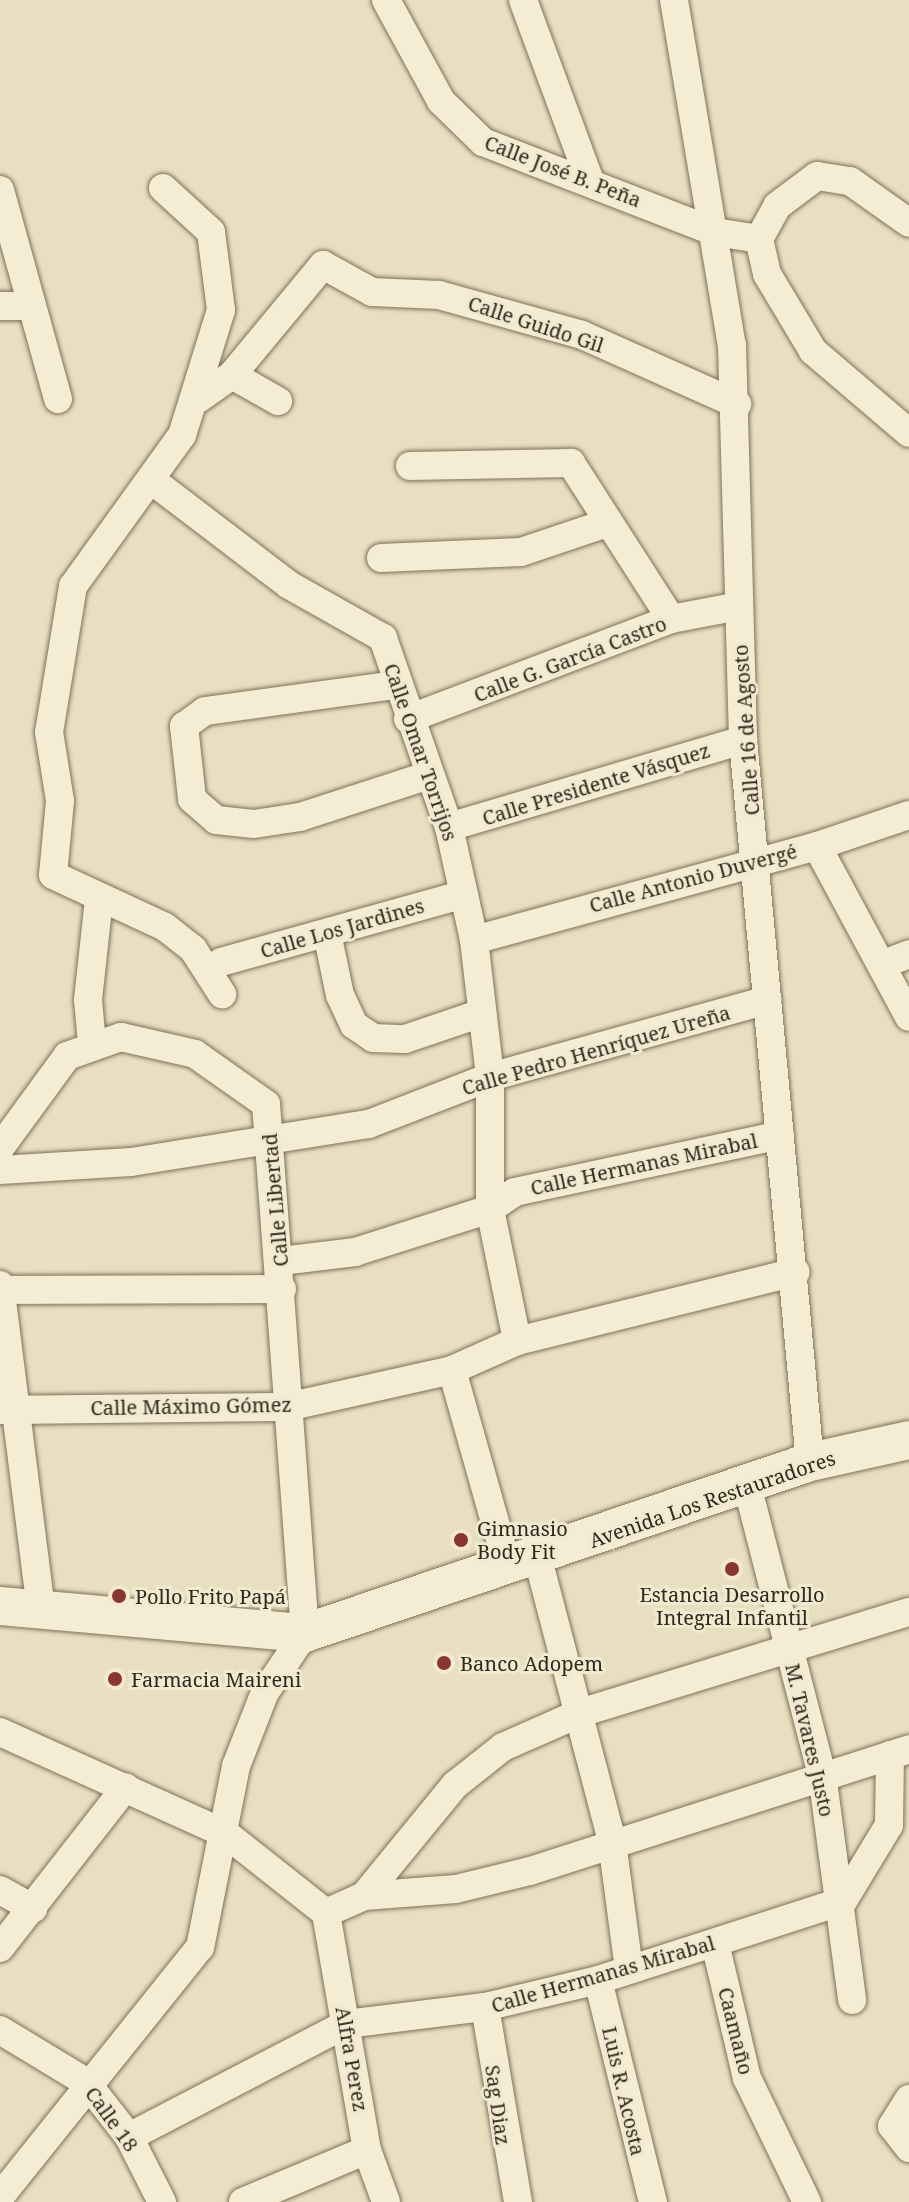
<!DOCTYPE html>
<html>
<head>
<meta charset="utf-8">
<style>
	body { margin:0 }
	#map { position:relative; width:909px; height:2202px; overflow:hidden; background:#e8dfc1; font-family:"Noto Serif",serif }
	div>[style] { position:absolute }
	.roads { filter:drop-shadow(0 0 2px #80705a) drop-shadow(0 0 2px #80705a) }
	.street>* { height:28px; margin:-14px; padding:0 14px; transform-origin:14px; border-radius:14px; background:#f4ecd3 }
	.secondary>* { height:38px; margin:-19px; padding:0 19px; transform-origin:19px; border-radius:19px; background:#f4ecd3 }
	.dots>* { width:22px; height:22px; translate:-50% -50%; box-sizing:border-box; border:4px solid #f1e9d0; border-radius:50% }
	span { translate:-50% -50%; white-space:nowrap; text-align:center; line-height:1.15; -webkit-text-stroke:6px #f1e9d0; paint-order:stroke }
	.street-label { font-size:20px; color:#31281d }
	.poi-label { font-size:20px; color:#31281d }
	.left { translate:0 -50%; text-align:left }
</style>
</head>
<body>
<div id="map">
	<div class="roads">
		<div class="street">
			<div style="left:386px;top:0;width:115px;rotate:61.4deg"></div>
			<div style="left:441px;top:101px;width:59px;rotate:44.3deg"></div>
			<div style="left:483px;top:142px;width:249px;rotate:21.2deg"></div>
			<div style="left:715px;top:232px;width:45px;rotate:9deg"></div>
			<div style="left:523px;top:0;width:190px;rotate:69.7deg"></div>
			<div style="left:674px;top:0;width:350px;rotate:80.5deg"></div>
			<div style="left:732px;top:345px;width:395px;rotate:88.4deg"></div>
			<div style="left:743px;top:740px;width:725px;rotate:84.7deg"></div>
			<div style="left:163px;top:188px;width:65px;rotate:42.5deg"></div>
			<div style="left:211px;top:232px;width:79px;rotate:82.7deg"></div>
			<div style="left:221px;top:310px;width:131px;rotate:107.3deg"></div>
			<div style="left:182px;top:435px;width:186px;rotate:125.8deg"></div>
			<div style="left:73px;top:586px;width:148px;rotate:99.3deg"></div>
			<div style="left:49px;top:732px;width:70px;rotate:80.9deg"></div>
			<div style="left:60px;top:801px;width:74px;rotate:95.4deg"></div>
			<div style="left:53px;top:875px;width:123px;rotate:24.9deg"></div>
			<div style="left:165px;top:927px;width:36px;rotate:38deg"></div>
			<div style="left:193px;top:949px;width:54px;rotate:57.2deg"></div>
			<div style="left:0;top:190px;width:217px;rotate:74.5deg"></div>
			<div style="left:759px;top:239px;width:36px;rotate:77deg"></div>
			<div style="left:767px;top:274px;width:90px;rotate:59.1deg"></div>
			<div style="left:813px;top:351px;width:126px;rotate:40.5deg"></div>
			<div style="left:759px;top:239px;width:38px;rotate:-61deg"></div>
			<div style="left:777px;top:206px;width:50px;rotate:-36.9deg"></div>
			<div style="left:817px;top:176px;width:33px;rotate:9deg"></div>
			<div style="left:850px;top:181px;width:72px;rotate:35.4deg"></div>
			<div style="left:0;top:306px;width:30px"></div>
			<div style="left:232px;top:375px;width:53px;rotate:29.5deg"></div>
			<div style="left:198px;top:399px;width:42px;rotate:-35.2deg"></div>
			<div style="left:232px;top:375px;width:143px;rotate:-50.4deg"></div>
			<div style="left:323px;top:265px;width:56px;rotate:28.9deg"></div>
			<div style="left:372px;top:292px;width:67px;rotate:2.6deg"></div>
			<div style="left:439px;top:295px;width:148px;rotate:15.6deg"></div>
			<div style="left:582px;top:335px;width:170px;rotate:24deg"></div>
			<div style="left:410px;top:466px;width:161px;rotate:-1.1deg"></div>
			<div style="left:571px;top:463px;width:185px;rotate:57.3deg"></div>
			<div style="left:154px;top:482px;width:170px;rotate:37.3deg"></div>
			<div style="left:289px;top:585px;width:108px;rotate:29.4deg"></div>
			<div style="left:383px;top:638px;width:200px;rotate:70.8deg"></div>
			<div style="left:449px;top:827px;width:116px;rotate:77.5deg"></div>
			<div style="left:474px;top:940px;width:138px;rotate:83.3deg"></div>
			<div style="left:490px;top:1077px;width:132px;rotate:90deg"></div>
			<div style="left:490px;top:1209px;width:135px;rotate:78.4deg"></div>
			<div style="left:381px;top:558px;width:140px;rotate:-2.5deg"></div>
			<div style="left:521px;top:552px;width:91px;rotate:-18.6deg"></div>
			<div style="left:395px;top:685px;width:192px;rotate:172.2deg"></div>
			<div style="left:205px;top:711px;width:26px;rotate:144deg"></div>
			<div style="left:184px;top:726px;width:73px;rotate:83.7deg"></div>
			<div style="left:192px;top:799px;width:32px;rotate:41deg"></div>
			<div style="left:216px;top:820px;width:38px;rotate:6deg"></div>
			<div style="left:254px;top:824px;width:47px;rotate:-8.7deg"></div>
			<div style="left:300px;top:817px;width:136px;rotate:-18deg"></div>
			<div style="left:408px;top:719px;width:281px;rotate:-20.8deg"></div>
			<div style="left:671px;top:619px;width:64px;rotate:-10.8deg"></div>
			<div style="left:449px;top:827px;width:307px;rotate:-16.5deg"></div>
			<div style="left:817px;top:846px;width:97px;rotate:-18.6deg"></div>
			<div style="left:327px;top:933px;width:63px;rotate:78.2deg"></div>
			<div style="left:340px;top:995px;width:33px;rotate:65deg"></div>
			<div style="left:354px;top:1025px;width:23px;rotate:34deg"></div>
			<div style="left:373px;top:1038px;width:32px;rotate:2deg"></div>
			<div style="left:405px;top:1039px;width:78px;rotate:-18.7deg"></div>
			<div style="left:474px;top:940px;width:356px;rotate:-15.3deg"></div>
			<div style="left:817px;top:846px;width:194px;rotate:61.7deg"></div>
			<div style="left:221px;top:962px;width:252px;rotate:-15.6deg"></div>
			<div style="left:881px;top:965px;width:30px;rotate:-21deg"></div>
			<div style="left:92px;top:1043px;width:43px;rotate:-95.3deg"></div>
			<div style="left:88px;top:1000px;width:103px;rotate:-83.8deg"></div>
			<div style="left:0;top:1148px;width:114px;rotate:-53.9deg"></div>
			<div style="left:67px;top:1056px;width:57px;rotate:-19.4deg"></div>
			<div style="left:121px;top:1037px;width:76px;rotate:12.9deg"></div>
			<div style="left:195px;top:1054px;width:87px;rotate:35.2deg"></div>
			<div style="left:266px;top:1104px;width:530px;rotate:85.78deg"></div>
			<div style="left:305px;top:1633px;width:71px;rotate:124.1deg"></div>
			<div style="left:265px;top:1692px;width:79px;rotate:111.4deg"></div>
			<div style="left:236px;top:1766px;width:185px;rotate:101.2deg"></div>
			<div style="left:200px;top:1947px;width:320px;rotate:128.7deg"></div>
			<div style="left:0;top:1170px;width:131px;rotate:-3.5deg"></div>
			<div style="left:131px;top:1162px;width:241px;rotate:-9.1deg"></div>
			<div style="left:369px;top:1124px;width:130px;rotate:-21.2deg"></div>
			<div style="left:490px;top:1077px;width:288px;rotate:-15.5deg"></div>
			<div style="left:281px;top:1261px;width:75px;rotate:-6.9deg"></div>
			<div style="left:355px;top:1252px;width:142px;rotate:-17.7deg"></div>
			<div style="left:490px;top:1209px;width:30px;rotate:-34deg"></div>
			<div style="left:515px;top:1192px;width:271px;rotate:-12.1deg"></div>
			<div style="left:0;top:1285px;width:327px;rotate:82.8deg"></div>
			<div style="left:0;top:1290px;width:282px;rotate:-0.2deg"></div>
			<div style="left:452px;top:1370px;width:206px;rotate:74.2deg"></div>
			<div style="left:0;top:1410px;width:287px;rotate:-0.6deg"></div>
			<div style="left:287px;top:1407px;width:169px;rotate:-12.6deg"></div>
			<div style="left:452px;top:1370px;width:71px;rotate:-24deg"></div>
			<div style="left:517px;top:1341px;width:287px;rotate:-13.9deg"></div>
			<div style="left:747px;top:1485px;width:299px;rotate:75.5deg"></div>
			<div style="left:822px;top:1774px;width:228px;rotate:82.4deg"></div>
			<div style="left:538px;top:1559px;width:293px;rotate:75.3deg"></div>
			<div style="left:612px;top:1842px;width:129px;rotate:82.4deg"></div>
			<div style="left:0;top:1732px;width:248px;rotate:24.3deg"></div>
			<div style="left:226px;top:1834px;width:127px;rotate:38.3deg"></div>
			<div style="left:0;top:1890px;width:38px;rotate:29deg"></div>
			<div style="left:364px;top:1896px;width:92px;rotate:-4.4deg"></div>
			<div style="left:456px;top:1889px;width:76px;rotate:-13.7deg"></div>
			<div style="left:530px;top:1871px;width:398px;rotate:-17.8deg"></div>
			<div style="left:326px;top:1913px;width:42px;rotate:-24.1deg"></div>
			<div style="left:364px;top:1896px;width:144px;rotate:-50.7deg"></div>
			<div style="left:455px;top:1785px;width:61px;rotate:-38.4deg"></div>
			<div style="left:503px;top:1747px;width:84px;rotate:-23.8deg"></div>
			<div style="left:580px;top:1713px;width:344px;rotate:-17.1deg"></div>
			<div style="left:326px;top:1913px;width:241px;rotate:80.2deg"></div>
			<div style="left:367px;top:2150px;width:55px;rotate:69.9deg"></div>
			<div style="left:715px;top:1943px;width:139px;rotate:76.7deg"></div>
			<div style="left:747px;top:2078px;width:138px;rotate:64.2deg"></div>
			<div style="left:0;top:1948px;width:204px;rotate:-52deg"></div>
			<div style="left:598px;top:1980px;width:229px;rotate:76.1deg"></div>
			<div style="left:485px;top:2007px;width:198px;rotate:80.4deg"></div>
			<div style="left:0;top:2030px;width:100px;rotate:31.2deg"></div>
			<div style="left:86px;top:2082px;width:70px;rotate:52deg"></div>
			<div style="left:129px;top:2137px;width:73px;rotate:63.1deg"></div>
			<div style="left:909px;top:2099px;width:32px;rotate:122deg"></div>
			<div style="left:892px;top:2126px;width:28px;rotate:52deg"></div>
			<div style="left:129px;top:2137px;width:245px;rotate:-27.5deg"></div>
			<div style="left:346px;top:2024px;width:140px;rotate:-7deg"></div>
			<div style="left:485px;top:2007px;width:116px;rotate:-13.4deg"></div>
			<div style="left:598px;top:1980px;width:257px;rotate:-17.9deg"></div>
			<div style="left:843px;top:1901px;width:89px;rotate:-58.8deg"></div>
			<div style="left:889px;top:1825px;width:70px;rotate:-89.2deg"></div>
			<div style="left:243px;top:2202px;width:134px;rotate:-22.8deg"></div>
		</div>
		<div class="secondary">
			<div style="left:0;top:1606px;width:306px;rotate:5.1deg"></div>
			<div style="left:305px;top:1633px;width:533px;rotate:-18.71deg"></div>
			<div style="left:810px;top:1462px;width:101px;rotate:-12.5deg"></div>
		</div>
	</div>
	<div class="dots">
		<div style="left:461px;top:1540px;background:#893531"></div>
		<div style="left:732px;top:1569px;background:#893531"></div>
		<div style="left:119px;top:1596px;background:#893531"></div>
		<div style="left:444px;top:1663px;background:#893531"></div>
		<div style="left:115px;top:1679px;background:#893531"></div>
	</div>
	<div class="street-label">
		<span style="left:563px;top:171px;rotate:21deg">Calle José B. Peña</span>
		<span style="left:536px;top:324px;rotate:18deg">Calle Guido Gil</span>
		<span style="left:570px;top:659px;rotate:-21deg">Calle G. García Castro</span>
		<span style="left:746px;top:730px;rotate:-94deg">Calle 16 de Agosto</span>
		<span style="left:421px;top:752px;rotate:71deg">Calle Omar Torrijos</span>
		<span style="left:596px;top:784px;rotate:-17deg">Calle Presidente Vásquez</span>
		<span style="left:693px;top:878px;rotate:-15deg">Calle Antonio Duvergé</span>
		<span style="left:342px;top:928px;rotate:-16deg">Calle Los Jardines</span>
		<span style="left:596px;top:1050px;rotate:-16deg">Calle Pedro Henríquez Ureña</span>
		<span style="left:644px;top:1164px;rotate:-12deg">Calle Hermanas Mirabal</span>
		<span style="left:275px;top:1200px;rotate:-95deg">Calle Libertad</span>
		<span style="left:191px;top:1406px;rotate:-1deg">Calle Máximo Gómez</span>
		<span style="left:712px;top:1499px;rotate:-19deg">Avenida Los Restauradores</span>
		<span style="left:810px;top:1740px;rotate:77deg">M. Tavares Justo</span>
		<span style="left:603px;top:1974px;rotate:-16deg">Calle Hermanas Mirabal</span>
		<span style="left:736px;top:2031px;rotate:76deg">Caamaño</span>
		<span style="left:352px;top:2059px;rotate:80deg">Alfra Perez</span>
		<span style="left:624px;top:2091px;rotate:77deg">Luis R. Acosta</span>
		<span style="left:498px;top:2105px;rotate:82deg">Sag Diaz</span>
		<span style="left:112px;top:2119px;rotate:54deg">Calle 18</span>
	</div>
	<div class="poi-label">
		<span class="left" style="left:477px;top:1540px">Gimnasio<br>Body Fit</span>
		<span style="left:732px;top:1606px">Estancia Desarrollo<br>Integral Infantil</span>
		<span class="left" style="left:135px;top:1596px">Pollo Frito Papá</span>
		<span class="left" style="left:460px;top:1663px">Banco Adopem</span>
		<span class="left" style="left:131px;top:1679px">Farmacia Maireni</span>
	</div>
</div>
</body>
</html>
